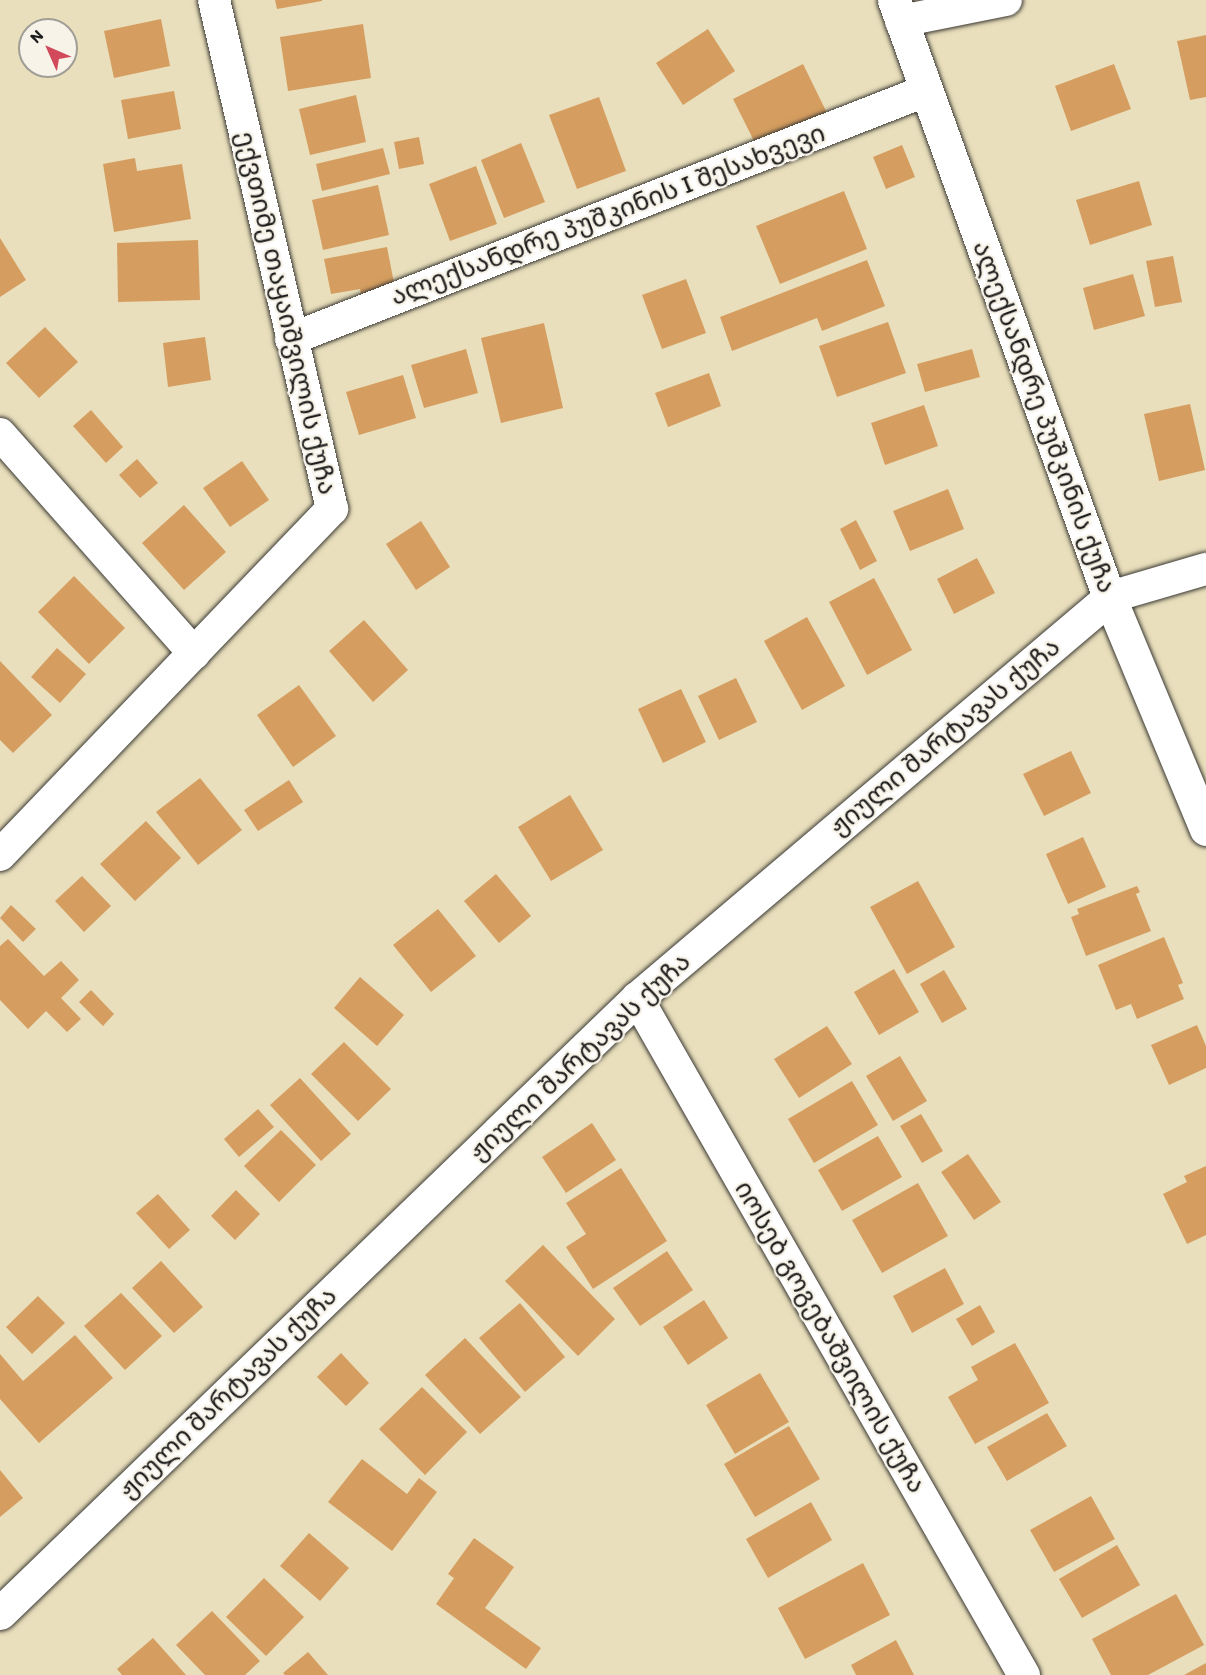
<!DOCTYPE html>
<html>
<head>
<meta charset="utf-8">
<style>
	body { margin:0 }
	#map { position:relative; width:1206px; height:1675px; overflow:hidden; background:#e9dfbc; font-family:Itim,"Noto Sans Georgian",sans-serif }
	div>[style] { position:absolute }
	.building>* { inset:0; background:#d59e60 }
	.roads { filter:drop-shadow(0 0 2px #3b3934) drop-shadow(0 0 2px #3b3934) }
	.street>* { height:32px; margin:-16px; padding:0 16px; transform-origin:16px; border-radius:16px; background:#fff }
	.secondary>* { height:33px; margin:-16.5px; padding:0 16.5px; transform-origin:16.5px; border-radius:16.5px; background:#fff }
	span { translate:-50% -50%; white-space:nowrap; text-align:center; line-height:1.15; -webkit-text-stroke:4.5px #f7f3e8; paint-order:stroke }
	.street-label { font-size:26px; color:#1c1c1c }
	.north { position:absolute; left:18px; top:18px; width:60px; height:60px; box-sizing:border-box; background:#f7f3e8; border:2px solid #9f9d96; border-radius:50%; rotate:315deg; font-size:16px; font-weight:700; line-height:24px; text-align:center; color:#1c1c1c }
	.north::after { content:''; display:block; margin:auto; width:21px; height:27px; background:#d1495b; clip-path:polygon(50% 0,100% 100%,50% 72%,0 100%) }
</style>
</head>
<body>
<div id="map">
	<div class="building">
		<div style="clip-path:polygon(275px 0,322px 0,322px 1px,277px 9px)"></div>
		<div style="clip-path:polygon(161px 19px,170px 66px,114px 78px,104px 31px)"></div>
		<div style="clip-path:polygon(363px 24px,371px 78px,288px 91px,280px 37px)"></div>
		<div style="clip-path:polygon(708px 29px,735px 71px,683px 105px,656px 63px)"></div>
		<div style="clip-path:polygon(1206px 35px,1206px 97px,1190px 100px,1177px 41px)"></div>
		<div style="clip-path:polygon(803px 64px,827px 113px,757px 147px,733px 99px)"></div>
		<div style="clip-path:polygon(1114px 64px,1131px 109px,1071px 131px,1055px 86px)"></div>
		<div style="clip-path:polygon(174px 91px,181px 129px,128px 139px,121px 100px)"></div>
		<div style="clip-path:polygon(356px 95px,366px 142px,310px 155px,299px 109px)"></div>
		<div style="clip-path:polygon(599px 97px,626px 171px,577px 189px,549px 115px)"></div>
		<div style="clip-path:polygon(419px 137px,424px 164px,399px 169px,394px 142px)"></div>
		<div style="clip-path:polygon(521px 143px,545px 202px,504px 218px,481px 160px)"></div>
		<div style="clip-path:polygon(902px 145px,915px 177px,886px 189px,873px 157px)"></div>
		<div style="clip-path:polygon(383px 148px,390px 174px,322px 191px,316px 164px)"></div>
		<div style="clip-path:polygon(135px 158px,137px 171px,182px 164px,191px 219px,114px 232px,103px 164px)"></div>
		<div style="clip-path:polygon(476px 166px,497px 224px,450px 241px,429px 184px)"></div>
		<div style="clip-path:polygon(1139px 181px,1152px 225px,1090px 245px,1076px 200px)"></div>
		<div style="clip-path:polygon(378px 185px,389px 235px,323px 250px,312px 200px)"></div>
		<div style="clip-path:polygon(844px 191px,867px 249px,780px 284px,756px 226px)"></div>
		<div style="clip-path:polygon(0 238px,26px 280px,0 297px)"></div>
		<div style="clip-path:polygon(198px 240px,200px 300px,118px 302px,117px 243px)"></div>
		<div style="clip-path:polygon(387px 247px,396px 293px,362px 299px,360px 289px,331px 294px,324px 259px)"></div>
		<div style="clip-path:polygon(1173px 256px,1182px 302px,1155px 307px,1146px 261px)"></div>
		<div style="clip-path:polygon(867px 260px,885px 306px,822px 331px,817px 318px,732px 351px,720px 317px)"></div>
		<div style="clip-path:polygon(1133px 274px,1145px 316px,1094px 330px,1083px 288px)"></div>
		<div style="clip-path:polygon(686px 279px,706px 333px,662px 349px,642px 295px)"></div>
		<div style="clip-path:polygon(888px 322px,906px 373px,837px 397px,819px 346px)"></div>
		<div style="clip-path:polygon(544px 323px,563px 408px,501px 423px,481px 338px)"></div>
		<div style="clip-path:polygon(45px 327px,78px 362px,39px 398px,6px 363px)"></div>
		<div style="clip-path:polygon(205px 337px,211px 380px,168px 387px,163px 343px)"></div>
		<div style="clip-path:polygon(466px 349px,478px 393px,424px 408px,411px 365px)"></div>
		<div style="clip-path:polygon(972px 349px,980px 377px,925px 392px,917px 364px)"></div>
		<div style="clip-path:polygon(709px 373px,721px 406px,668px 427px,655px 393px)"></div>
		<div style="clip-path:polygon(403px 375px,416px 418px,359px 435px,346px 392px)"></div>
		<div style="clip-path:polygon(1190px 404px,1205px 470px,1159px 481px,1144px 414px)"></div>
		<div style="clip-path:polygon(924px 405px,938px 446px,885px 465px,871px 423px)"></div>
		<div style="clip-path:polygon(91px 410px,123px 447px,106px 463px,73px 426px)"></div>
		<div style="clip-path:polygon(137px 459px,158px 483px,140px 498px,119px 475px)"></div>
		<div style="clip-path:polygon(242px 461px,269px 500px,230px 527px,203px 488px)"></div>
		<div style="clip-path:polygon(948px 489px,964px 529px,910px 551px,893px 511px)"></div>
		<div style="clip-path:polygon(184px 505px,226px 552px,184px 590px,142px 543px)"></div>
		<div style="clip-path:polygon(856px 520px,877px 561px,860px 570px,840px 529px)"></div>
		<div style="clip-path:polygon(421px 521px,450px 567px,416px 590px,386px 544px)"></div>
		<div style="clip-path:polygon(977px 558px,995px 593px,954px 614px,937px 579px)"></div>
		<div style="clip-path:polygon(74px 576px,125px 628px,89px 664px,38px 612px)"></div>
		<div style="clip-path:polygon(874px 578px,912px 650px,867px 675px,829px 602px)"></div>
		<div style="clip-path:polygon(807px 617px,845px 686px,802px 710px,764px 641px)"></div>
		<div style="clip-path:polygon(364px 620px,408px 670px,373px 702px,329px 651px)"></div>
		<div style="clip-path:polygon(57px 648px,86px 674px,60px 703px,31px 677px)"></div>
		<div style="clip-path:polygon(0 661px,52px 715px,13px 753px,0 740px)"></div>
		<div style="clip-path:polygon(736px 678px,757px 722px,719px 740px,698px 696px)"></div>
		<div style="clip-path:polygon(299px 685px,336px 736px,293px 767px,257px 715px)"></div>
		<div style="clip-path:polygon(681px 689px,706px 742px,663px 763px,638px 709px)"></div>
		<div style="clip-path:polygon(1071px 751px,1091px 793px,1044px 816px,1023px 774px)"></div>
		<div style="clip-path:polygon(200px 778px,242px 830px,198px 865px,156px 812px)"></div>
		<div style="clip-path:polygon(289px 780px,303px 802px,258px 831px,244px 810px)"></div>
		<div style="clip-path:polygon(570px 795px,603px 850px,551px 881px,518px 827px)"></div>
		<div style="clip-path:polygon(146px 821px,181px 858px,135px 901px,100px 864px)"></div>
		<div style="clip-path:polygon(1083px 837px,1106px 887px,1068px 904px,1046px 854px)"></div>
		<div style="clip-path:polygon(496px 874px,531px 916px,499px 943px,464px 901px)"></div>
		<div style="clip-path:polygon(82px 876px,111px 906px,84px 932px,55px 901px)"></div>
		<div style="clip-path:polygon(918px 881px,955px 947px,907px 974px,870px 907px)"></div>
		<div style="clip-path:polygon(1137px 886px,1140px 892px,1136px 894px,1151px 931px,1086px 956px,1071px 917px,1079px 914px,1077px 909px)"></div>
		<div style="clip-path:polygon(11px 905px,36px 929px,23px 942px,0 918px)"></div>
		<div style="clip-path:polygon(438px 909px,476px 956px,431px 992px,393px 945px)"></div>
		<div style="clip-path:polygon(1164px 937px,1183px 983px,1178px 985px,1184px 999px,1137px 1019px,1131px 1004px,1116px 1010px,1098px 965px)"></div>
		<div style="clip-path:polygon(8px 939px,44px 976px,61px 961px,79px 980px,61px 998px,81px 1019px,67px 1032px,46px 1011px,28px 1029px,0 1000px,0 946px)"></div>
		<div style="clip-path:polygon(894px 969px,919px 1012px,879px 1035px,854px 992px)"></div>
		<div style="clip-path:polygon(944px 970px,967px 1009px,942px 1023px,920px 984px)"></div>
		<div style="clip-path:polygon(360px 977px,404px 1015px,377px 1046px,334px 1008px)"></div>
		<div style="clip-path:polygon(91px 990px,114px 1014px,103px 1026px,79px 1002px)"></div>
		<div style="clip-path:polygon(1197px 1025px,1206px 1046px,1206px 1068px,1169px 1085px,1151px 1045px)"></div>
		<div style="clip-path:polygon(827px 1026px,852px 1064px,799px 1098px,774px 1059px)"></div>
		<div style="clip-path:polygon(344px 1042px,391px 1089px,358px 1121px,311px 1074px)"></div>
		<div style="clip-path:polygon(900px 1056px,927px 1101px,893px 1121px,866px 1076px)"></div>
		<div style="clip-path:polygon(300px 1078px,351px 1134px,321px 1161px,270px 1105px)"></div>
		<div style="clip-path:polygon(852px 1081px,878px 1125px,814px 1163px,788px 1119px)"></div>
		<div style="clip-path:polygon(258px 1109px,274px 1127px,239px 1157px,224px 1139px)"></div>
		<div style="clip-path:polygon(921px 1114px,943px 1151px,922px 1163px,900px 1126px)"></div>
		<div style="clip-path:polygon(592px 1123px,616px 1160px,566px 1193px,542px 1157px)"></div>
		<div style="clip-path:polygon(281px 1130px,316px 1165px,279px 1202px,244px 1166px)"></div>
		<div style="clip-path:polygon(878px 1136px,902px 1177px,842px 1211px,818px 1170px)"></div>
		<div style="clip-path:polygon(968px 1154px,1001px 1202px,974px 1220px,941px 1172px)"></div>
		<div style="clip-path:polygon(1206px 1166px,1206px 1235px,1187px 1244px,1163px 1194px,1187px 1182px,1184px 1176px)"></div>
		<div style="clip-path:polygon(621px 1168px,667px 1241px,593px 1289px,566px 1247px,586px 1234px,566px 1203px)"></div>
		<div style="clip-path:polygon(918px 1183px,948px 1236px,882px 1273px,852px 1220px)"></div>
		<div style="clip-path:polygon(236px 1190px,260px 1214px,235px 1240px,211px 1216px)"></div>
		<div style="clip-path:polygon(158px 1194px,190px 1230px,169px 1249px,136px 1213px)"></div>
		<div style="clip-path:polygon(543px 1245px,615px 1319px,578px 1356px,505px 1281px)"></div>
		<div style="clip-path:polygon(667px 1251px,693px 1290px,640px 1326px,613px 1288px)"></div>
		<div style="clip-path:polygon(161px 1261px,203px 1307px,174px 1333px,132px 1288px)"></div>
		<div style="clip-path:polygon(945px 1268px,964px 1304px,912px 1333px,893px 1296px)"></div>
		<div style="clip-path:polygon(121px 1293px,162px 1336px,125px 1370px,84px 1326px)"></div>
		<div style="clip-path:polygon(38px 1296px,65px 1323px,32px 1354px,6px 1327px)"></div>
		<div style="clip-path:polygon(704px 1300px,728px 1338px,688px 1365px,663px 1327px)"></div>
		<div style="clip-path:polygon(520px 1303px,565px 1357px,525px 1392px,479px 1338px)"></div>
		<div style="clip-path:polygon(980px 1305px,995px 1332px,972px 1346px,956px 1319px)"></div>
		<div style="clip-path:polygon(75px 1335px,113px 1378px,39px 1443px,0 1399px,0 1354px,23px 1381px)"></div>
		<div style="clip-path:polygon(465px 1338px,521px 1397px,480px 1434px,425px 1375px)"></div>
		<div style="clip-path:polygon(1015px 1343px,1049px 1403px,975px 1444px,948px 1397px,978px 1380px,971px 1367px)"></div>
		<div style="clip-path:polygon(341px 1353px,369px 1383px,346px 1406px,317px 1377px)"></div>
		<div style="clip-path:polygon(760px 1373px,789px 1422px,735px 1454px,706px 1405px)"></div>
		<div style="clip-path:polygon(422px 1387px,467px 1432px,425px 1475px,379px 1429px)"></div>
		<div style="clip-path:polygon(1047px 1413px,1067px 1446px,1007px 1481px,987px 1447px)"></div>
		<div style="clip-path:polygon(789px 1426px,820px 1479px,755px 1517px,724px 1464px)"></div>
		<div style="clip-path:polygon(362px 1459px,407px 1494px,419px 1478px,437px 1492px,392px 1551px,328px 1502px)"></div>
		<div style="clip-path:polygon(0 1470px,23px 1498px,0 1517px)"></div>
		<div style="clip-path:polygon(1091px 1496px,1115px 1539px,1054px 1572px,1030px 1530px)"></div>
		<div style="clip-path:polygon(811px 1502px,832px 1540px,768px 1578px,746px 1539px)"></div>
		<div style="clip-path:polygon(309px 1533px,349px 1568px,320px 1601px,280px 1566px)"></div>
		<div style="clip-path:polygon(474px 1538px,514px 1567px,485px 1608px,541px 1648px,526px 1669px,436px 1604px,454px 1578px,448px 1574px)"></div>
		<div style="clip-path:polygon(1117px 1545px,1140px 1585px,1082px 1618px,1059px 1579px)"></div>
		<div style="clip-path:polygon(863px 1563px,890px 1615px,805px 1659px,778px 1608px)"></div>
		<div style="clip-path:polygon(264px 1578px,304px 1617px,266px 1656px,226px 1617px)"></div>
		<div style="clip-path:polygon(1176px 1594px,1204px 1645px,1148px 1675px,1111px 1675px,1092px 1639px)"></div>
		<div style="clip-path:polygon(212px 1611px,260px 1661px,245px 1675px,205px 1675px,176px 1645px)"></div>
		<div style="clip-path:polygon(153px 1638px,186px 1675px,122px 1675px,117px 1669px)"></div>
		<div style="clip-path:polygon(896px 1640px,914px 1675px,856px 1675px,851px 1665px)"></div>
		<div style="clip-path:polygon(308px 1652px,328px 1675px,285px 1675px,283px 1673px)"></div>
		<div style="clip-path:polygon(1206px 1663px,1206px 1675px,1184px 1675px)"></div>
	</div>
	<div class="roads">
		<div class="street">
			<div style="left:901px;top:21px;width:107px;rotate:-11.3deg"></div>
			<div style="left:291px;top:339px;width:681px;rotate:-21.36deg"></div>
			<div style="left:0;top:434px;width:293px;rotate:48.5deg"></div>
			<div style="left:1110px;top:597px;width:100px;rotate:-16.3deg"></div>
			<div style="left:0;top:855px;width:480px;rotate:-46.2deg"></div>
			<div style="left:332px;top:509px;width:522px;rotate:-103.05deg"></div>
			<div style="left:637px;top:998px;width:780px;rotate:60.25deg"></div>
		</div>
		<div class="secondary">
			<div style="left:894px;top:0;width:626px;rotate:70.2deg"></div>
			<div style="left:1106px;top:589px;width:260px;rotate:67.4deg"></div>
			<div style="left:0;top:1613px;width:885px;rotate:-43.99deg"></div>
			<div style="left:637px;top:998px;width:620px;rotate:-40.29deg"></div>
		</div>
	</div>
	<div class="street-label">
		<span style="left:608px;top:215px;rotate:-21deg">ალექსანდრე პუშკინის I შესახვევი</span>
		<span style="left:286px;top:313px;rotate:77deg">ექვთიმე თაყაიშვილის ქუჩა</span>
		<span style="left:1044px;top:417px;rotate:70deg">ალექსანდრე პუშკინის ქუჩა</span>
		<span style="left:945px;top:737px;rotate:-40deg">ჟიული შარტავას ქუჩა</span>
		<span style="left:580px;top:1057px;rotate:-43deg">ჟიული შარტავას ქუჩა</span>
		<span style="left:830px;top:1337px;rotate:60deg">იოსებ გოგებაშვილის ქუჩა</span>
		<span style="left:228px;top:1393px;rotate:-44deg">ჟიული შარტავას ქუჩა</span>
	</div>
	<div class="north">N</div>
</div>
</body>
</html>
